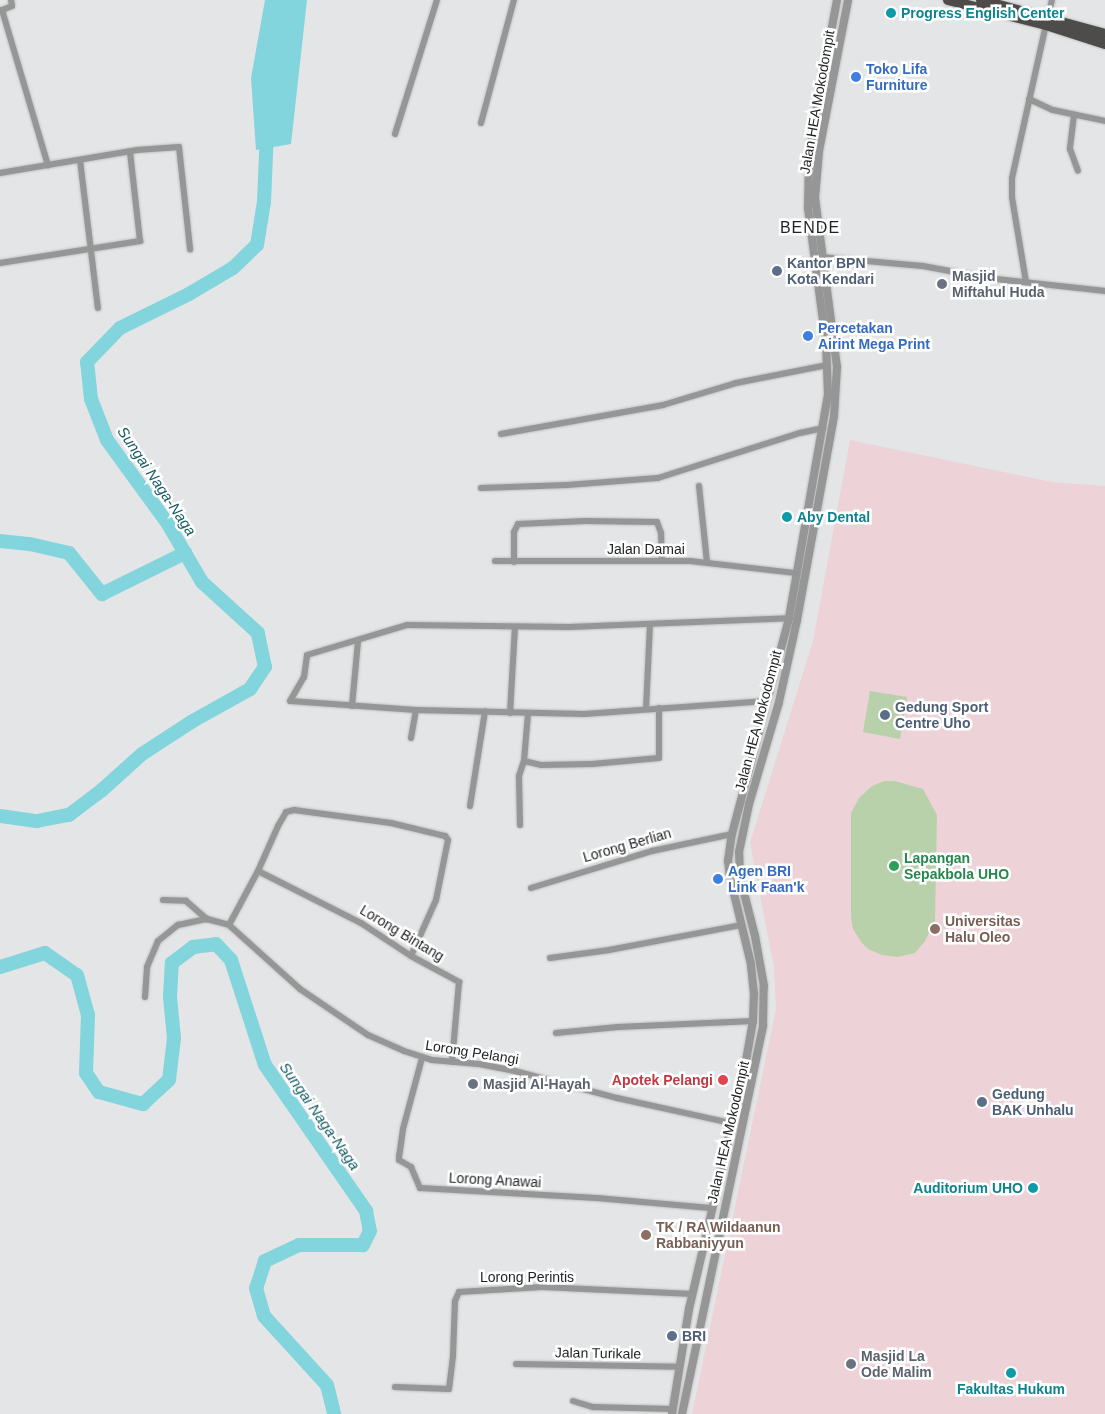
<!DOCTYPE html>
<html>
<head>
<meta charset="utf-8">
<style>
	body { margin:0 }
	#map { position:relative; width:1105px; height:1414px; overflow:hidden; background:#e3e5e6; font-family:Arial,sans-serif }
	div>[style] { position:absolute }
	.education>* { inset:0; background:#edd3d8 }
	.green>* { inset:0; background:#b8d1ab }
	.water>* { inset:0; background:#82d5dc }
	.river>* { height:14px; margin:-7px; padding:0 7px; transform-origin:7px; border-radius:7px; background:#82d5dc }
	.roads { filter:drop-shadow(0 0 1px #c0c2c2) drop-shadow(0 0 1px #c0c2c2) }
	.minor>* { height:6px; margin:-3px; padding:0 3px; transform-origin:3px; border-radius:3px; background:#979696 }
	.tertiary>* { height:8px; margin:-4px; padding:0 4px; transform-origin:4px; border-radius:4px; background:#979696 }
	.trunk>* { height:10px; margin:-5px; padding:0 5px; transform-origin:5px; border-radius:5px; background:#4d4c4a }
	.dots>* { width:14px; height:14px; translate:-50% -50%; box-sizing:border-box; border:2px solid #fff; border-radius:50% }
	span { translate:-50% -50%; white-space:nowrap; text-align:center; line-height:1.15; -webkit-text-stroke:5px #fff; paint-order:stroke }
	.culture-label { font-size:14px; color:#0d838f; font-weight:700 }
	.left { translate:0 -50%; text-align:left }
	.right { translate:-100% -50%; text-align:right }
	.shop-label { font-size:14px; color:#366cbe; font-weight:700 }
	.street-label { font-size:14px; color:#1f2020 }
	.service-label { font-size:14px; color:#4e5e75; font-weight:700 }
	.worship-label { font-size:14px; color:#5b616d; font-weight:700 }
	.leisure-label { font-size:14px; color:#27864d; font-weight:700 }
	.education-label { font-size:14px; color:#785e54; font-weight:700 }
	.health-label { font-size:14px; color:#be3a42; font-weight:700 }
	.water-label { font-size:15px; color:#145b61; font-style:italic }
	.quarter-label { font-size:16px; color:#1f2020; letter-spacing:1px }
</style>
</head>
<body>
<div id="map">
	<div class="education">
		<div style="clip-path:polygon(850px 440px,1052px 482px,1105px 486px,1105px 1414px,692px 1414px,776px 1009px,774px 968px,750px 843px,813px 641px)"></div>
	</div>
	<div class="green">
		<div style="clip-path:polygon(870px 691px,907px 697px,900px 739px,863px 732px)"></div>
		<div style="clip-path:polygon(884px 781px,895px 781px,923px 789px,937px 815px,935px 921px,925px 941px,915px 953px,898px 957px,882px 955px,868px 949px,862px 943px,853px 929px,851px 917px,851px 813px,859px 798px,872px 786px)"></div>
	</div>
	<div class="water">
		<div style="clip-path:polygon(265px 0,307px 0,291px 144px,256px 150px,251px 78px)"></div>
	</div>
	<div class="river">
		<div style="left:0;top:541px;width:30px;rotate:6deg"></div>
		<div style="left:30px;top:544px;width:40px;rotate:13deg"></div>
		<div style="left:69px;top:553px;width:53px;rotate:51.2deg"></div>
		<div style="left:102px;top:594px;width:93px;rotate:-26.3deg"></div>
		<div style="left:0;top:816px;width:37px;rotate:8deg"></div>
		<div style="left:37px;top:821px;width:33px;rotate:-11deg"></div>
		<div style="left:69px;top:815px;width:41px;rotate:-37.1deg"></div>
		<div style="left:102px;top:790px;width:54px;rotate:-42deg"></div>
		<div style="left:142px;top:754px;width:59px;rotate:-33.1deg"></div>
		<div style="left:191px;top:722px;width:68px;rotate:-29.2deg"></div>
		<div style="left:250px;top:689px;width:27px;rotate:-56deg"></div>
		<div style="left:265px;top:667px;width:35px;rotate:-102deg"></div>
		<div style="left:258px;top:633px;width:76px;rotate:-137.7deg"></div>
		<div style="left:202px;top:582px;width:67px;rotate:-120.4deg"></div>
		<div style="left:168px;top:524px;width:104px;rotate:-126deg"></div>
		<div style="left:107px;top:440px;width:44px;rotate:-111.3deg"></div>
		<div style="left:91px;top:399px;width:37px;rotate:-96deg"></div>
		<div style="left:87px;top:362px;width:47px;rotate:-45.9deg"></div>
		<div style="left:120px;top:328px;width:77px;rotate:-26.2deg"></div>
		<div style="left:189px;top:294px;width:51px;rotate:-30.6deg"></div>
		<div style="left:233px;top:268px;width:33px;rotate:-44deg"></div>
		<div style="left:257px;top:245px;width:44px;rotate:-80.8deg"></div>
		<div style="left:264px;top:202px;width:71px;rotate:-87.6deg"></div>
		<div style="left:0;top:967px;width:47px;rotate:-17.3deg"></div>
		<div style="left:45px;top:953px;width:39px;rotate:35deg"></div>
		<div style="left:77px;top:975px;width:41px;rotate:74.6deg"></div>
		<div style="left:88px;top:1015px;width:58px;rotate:92deg"></div>
		<div style="left:86px;top:1073px;width:23px;rotate:56deg"></div>
		<div style="left:99px;top:1092px;width:46px;rotate:15.3deg"></div>
		<div style="left:143px;top:1104px;width:35px;rotate:-43deg"></div>
		<div style="left:169px;top:1080px;width:42px;rotate:-83.2deg"></div>
		<div style="left:174px;top:1038px;width:41px;rotate:-95.6deg"></div>
		<div style="left:170px;top:997px;width:34px;rotate:-87deg"></div>
		<div style="left:172px;top:963px;width:26px;rotate:-37deg"></div>
		<div style="left:193px;top:947px;width:23px;rotate:-7deg"></div>
		<div style="left:216px;top:944px;width:22px;rotate:47deg"></div>
		<div style="left:231px;top:960px;width:110px;rotate:72.1deg"></div>
		<div style="left:265px;top:1065px;width:178px;rotate:55.3deg"></div>
		<div style="left:366px;top:1211px;width:20px;rotate:79deg"></div>
		<div style="left:370px;top:1231px;width:16px;rotate:117deg"></div>
		<div style="left:363px;top:1245px;width:64px;rotate:180deg"></div>
		<div style="left:299px;top:1245px;width:38px;rotate:155deg"></div>
		<div style="left:265px;top:1261px;width:28px;rotate:108deg"></div>
		<div style="left:256px;top:1288px;width:29px;rotate:74deg"></div>
		<div style="left:264px;top:1316px;width:93px;rotate:47.6deg"></div>
		<div style="left:327px;top:1385px;width:30px;rotate:76deg"></div>
	</div>
	<div class="roads">
		<div class="minor">
			<div style="left:2px;top:10px;width:162px;rotate:73.5deg"></div>
			<div style="left:0;top:11px;width:13px;rotate:-23deg"></div>
			<div style="left:12px;top:6px;width:6px;rotate:-99deg"></div>
			<div style="left:1048px;top:17px;width:17px;rotate:-77deg"></div>
			<div style="left:1029px;top:99px;width:26px;rotate:25deg"></div>
			<div style="left:1053px;top:110px;width:53px;rotate:11.9deg"></div>
			<div style="left:1074px;top:115px;width:34px;rotate:97deg"></div>
			<div style="left:1070px;top:149px;width:23px;rotate:70deg"></div>
			<div style="left:481px;top:123px;width:127px;rotate:-75deg"></div>
			<div style="left:395px;top:134px;width:140px;rotate:-72.6deg"></div>
			<div style="left:80px;top:160px;width:149px;rotate:83.1deg"></div>
			<div style="left:0;top:173px;width:139px;rotate:-9.5deg"></div>
			<div style="left:137px;top:150px;width:42px;rotate:-4.1deg"></div>
			<div style="left:179px;top:147px;width:103px;rotate:83.8deg"></div>
			<div style="left:821px;top:257px;width:102px;rotate:5deg"></div>
			<div style="left:923px;top:266px;width:65px;rotate:10.6deg"></div>
			<div style="left:987px;top:278px;width:119px;rotate:6.3deg"></div>
			<div style="left:0;top:263px;width:142px;rotate:-8.9deg"></div>
			<div style="left:140px;top:241px;width:90px;rotate:-96.4deg"></div>
			<div style="left:1026px;top:282px;width:86px;rotate:-99.4deg"></div>
			<div style="left:1012px;top:197px;width:19px;rotate:-90deg"></div>
			<div style="left:1012px;top:178px;width:157px;rotate:-77.5deg"></div>
			<div style="left:501px;top:434px;width:165px;rotate:-10.1deg"></div>
			<div style="left:663px;top:405px;width:76px;rotate:-16.8deg"></div>
			<div style="left:736px;top:383px;width:93px;rotate:-11.2deg"></div>
			<div style="left:699px;top:486px;width:76px;rotate:84deg"></div>
			<div style="left:481px;top:488px;width:86px;rotate:-2deg"></div>
			<div style="left:567px;top:485px;width:91px;rotate:-4.4deg"></div>
			<div style="left:658px;top:478px;width:149px;rotate:-17.6deg"></div>
			<div style="left:800px;top:433px;width:24px;rotate:-12deg"></div>
			<div style="left:495px;top:561px;width:195px"></div>
			<div style="left:690px;top:561px;width:107px;rotate:6.5deg"></div>
			<div style="left:514px;top:562px;width:30px;rotate:-90deg"></div>
			<div style="left:514px;top:532px;width:9px;rotate:-63deg"></div>
			<div style="left:518px;top:524px;width:67px;rotate:-2.6deg"></div>
			<div style="left:585px;top:521px;width:72px;rotate:0.8deg"></div>
			<div style="left:657px;top:522px;width:12px;rotate:70deg"></div>
			<div style="left:661px;top:533px;width:28px;rotate:88deg"></div>
			<div style="left:767px;top:701px;width:183px;rotate:175.9deg"></div>
			<div style="left:584px;top:714px;width:168px;rotate:-178.6deg"></div>
			<div style="left:416px;top:710px;width:126px;rotate:-175.9deg"></div>
			<div style="left:290px;top:701px;width:28px;rotate:-60deg"></div>
			<div style="left:304px;top:677px;width:22px;rotate:-82deg"></div>
			<div style="left:307px;top:655px;width:104px;rotate:-16.7deg"></div>
			<div style="left:407px;top:625px;width:162px;rotate:0.7deg"></div>
			<div style="left:569px;top:627px;width:220px;rotate:-2.3deg"></div>
			<div style="left:352px;top:706px;width:65px;rotate:-84.7deg"></div>
			<div style="left:646px;top:709px;width:85px;rotate:-87.3deg"></div>
			<div style="left:510px;top:713px;width:86px;rotate:-86.7deg"></div>
			<div style="left:528px;top:714px;width:47px;rotate:94.9deg"></div>
			<div style="left:524px;top:761px;width:17px;rotate:13deg"></div>
			<div style="left:541px;top:765px;width:51px;rotate:-1.1deg"></div>
			<div style="left:592px;top:764px;width:67px;rotate:-5.1deg"></div>
			<div style="left:659px;top:758px;width:50px;rotate:-90deg"></div>
			<div style="left:411px;top:738px;width:28px;rotate:-80deg"></div>
			<div style="left:470px;top:806px;width:96px;rotate:-81deg"></div>
			<div style="left:520px;top:825px;width:49px;rotate:-91.2deg"></div>
			<div style="left:519px;top:776px;width:16px;rotate:-72deg"></div>
			<div style="left:258px;top:871px;width:115px;rotate:26.8deg"></div>
			<div style="left:361px;top:923px;width:60px;rotate:33.4deg"></div>
			<div style="left:411px;top:956px;width:55px;rotate:28.4deg"></div>
			<div style="left:459px;top:982px;width:80px;rotate:95deg"></div>
			<div style="left:531px;top:888px;width:127px;rotate:-17deg"></div>
			<div style="left:652px;top:851px;width:82px;rotate:-12deg"></div>
			<div style="left:163px;top:900px;width:23px;rotate:2deg"></div>
			<div style="left:186px;top:901px;width:28px;rotate:41deg"></div>
			<div style="left:207px;top:919px;width:23px;rotate:15deg"></div>
			<div style="left:229px;top:925px;width:96px;rotate:42deg"></div>
			<div style="left:300px;top:989px;width:82px;rotate:34.1deg"></div>
			<div style="left:368px;top:1035px;width:39px;rotate:24deg"></div>
			<div style="left:404px;top:1051px;width:29px;rotate:18deg"></div>
			<div style="left:432px;top:1060px;width:47px;rotate:4.9deg"></div>
			<div style="left:479px;top:1064px;width:33px;rotate:11deg"></div>
			<div style="left:511px;top:1070px;width:110px;rotate:14.8deg"></div>
			<div style="left:617px;top:1098px;width:117px;rotate:12.4deg"></div>
			<div style="left:229px;top:925px;width:61px;rotate:-61.8deg"></div>
			<div style="left:258px;top:871px;width:49px;rotate:-66deg"></div>
			<div style="left:278px;top:826px;width:16px;rotate:-60deg"></div>
			<div style="left:286px;top:812px;width:8px;rotate:-14deg"></div>
			<div style="left:294px;top:810px;width:98px;rotate:7.6deg"></div>
			<div style="left:391px;top:823px;width:56px;rotate:13.5deg"></div>
			<div style="left:445px;top:836px;width:5px;rotate:53deg"></div>
			<div style="left:448px;top:840px;width:61px;rotate:101.3deg"></div>
			<div style="left:436px;top:900px;width:61px;rotate:114.1deg"></div>
			<div style="left:550px;top:958px;width:60px;rotate:-7.7deg"></div>
			<div style="left:609px;top:950px;width:134px;rotate:-10.7deg"></div>
			<div style="left:145px;top:997px;width:30px;rotate:-86deg"></div>
			<div style="left:147px;top:967px;width:28px;rotate:-67deg"></div>
			<div style="left:158px;top:941px;width:26px;rotate:-39deg"></div>
			<div style="left:178px;top:925px;width:30px;rotate:-12deg"></div>
			<div style="left:556px;top:1033px;width:62px;rotate:-5.5deg"></div>
			<div style="left:618px;top:1027px;width:135px;rotate:-2.5deg"></div>
			<div style="left:422px;top:1058px;width:73px;rotate:105deg"></div>
			<div style="left:403px;top:1129px;width:27px;rotate:98deg"></div>
			<div style="left:399px;top:1156px;width:4px;rotate:90deg"></div>
			<div style="left:399px;top:1160px;width:14px;rotate:30deg"></div>
			<div style="left:411px;top:1167px;width:23px;rotate:67deg"></div>
			<div style="left:420px;top:1188px;width:177px;rotate:3.2deg"></div>
			<div style="left:597px;top:1198px;width:114px;rotate:5deg"></div>
			<div style="left:516px;top:1364px;width:164px;rotate:1deg"></div>
			<div style="left:395px;top:1387px;width:54px;rotate:2.1deg"></div>
			<div style="left:449px;top:1389px;width:34px;rotate:-83deg"></div>
			<div style="left:453px;top:1355px;width:54px;rotate:-87.9deg"></div>
			<div style="left:455px;top:1301px;width:10px;rotate:-66deg"></div>
			<div style="left:459px;top:1292px;width:83px;rotate:-3.4deg"></div>
			<div style="left:542px;top:1287px;width:151px;rotate:2.7deg"></div>
			<div style="left:573px;top:1401px;width:21px;rotate:17deg"></div>
			<div style="left:593px;top:1407px;width:79px;rotate:1.5deg"></div>
		</div>
		<div class="tertiary">
			<div style="left:672px;top:1414px;width:106px;rotate:-80.8deg"></div>
			<div style="left:689px;top:1309px;width:243px;rotate:-76.9deg"></div>
			<div style="left:744px;top:1072px;width:52px;rotate:-80deg"></div>
			<div style="left:753px;top:1021px;width:27px;rotate:-88deg"></div>
			<div style="left:754px;top:994px;width:30px;rotate:-96deg"></div>
			<div style="left:751px;top:964px;width:89px;rotate:-103.6deg"></div>
			<div style="left:730px;top:877px;width:16px;rotate:-97deg"></div>
			<div style="left:728px;top:861px;width:27px;rotate:-82deg"></div>
			<div style="left:732px;top:834px;width:223px;rotate:-75.2deg"></div>
			<div style="left:789px;top:618px;width:227px;rotate:-80.1deg"></div>
			<div style="left:828px;top:394px;width:51px;rotate:-92.2deg"></div>
			<div style="left:826px;top:343px;width:136px;rotate:-97.6deg"></div>
			<div style="left:808px;top:208px;width:46px;rotate:-88.8deg"></div>
			<div style="left:809px;top:162px;width:38px;rotate:-83deg"></div>
			<div style="left:814px;top:124px;width:126px;rotate:-79.5deg"></div>
			<div style="left:682px;top:1414px;width:397px;rotate:-78.2deg"></div>
			<div style="left:763px;top:1025px;width:39px;rotate:-89deg"></div>
			<div style="left:764px;top:986px;width:51px;rotate:-100.2deg"></div>
			<div style="left:755px;top:936px;width:61px;rotate:-104.3deg"></div>
			<div style="left:740px;top:877px;width:25px;rotate:-92deg"></div>
			<div style="left:739px;top:852px;width:49px;rotate:-78.2deg"></div>
			<div style="left:749px;top:804px;width:106px;rotate:-73.6deg"></div>
			<div style="left:779px;top:702px;width:84px;rotate:-77.6deg"></div>
			<div style="left:797px;top:620px;width:207px;rotate:-79.7deg"></div>
			<div style="left:834px;top:416px;width:49px;rotate:-86.5deg"></div>
			<div style="left:837px;top:367px;width:170px;rotate:-97.4deg"></div>
			<div style="left:815px;top:198px;width:47px;rotate:-85.1deg"></div>
			<div style="left:819px;top:151px;width:154px;rotate:-79.1deg"></div>
		</div>
		<div class="trunk">
			<div style="left:948px;top:0;width:101px;rotate:14.3deg"></div>
			<div style="left:1046px;top:25px;width:62px;rotate:17.9deg"></div>
			<div style="left:981px;top:0;width:129px;rotate:15.3deg"></div>
		</div>
	</div>
	<div class="dots">
		<div style="left:891px;top:13px;background:#0f9aa8"></div>
		<div style="left:856px;top:77px;background:#3f7fe0"></div>
		<div style="left:777px;top:271px;background:#5c6f8a"></div>
		<div style="left:942px;top:284px;background:#6b7280"></div>
		<div style="left:808px;top:336px;background:#3f7fe0"></div>
		<div style="left:787px;top:517px;background:#0f9aa8"></div>
		<div style="left:885px;top:715px;background:#5c6f8a"></div>
		<div style="left:894px;top:866px;background:#2e9e5b"></div>
		<div style="left:718px;top:879px;background:#3f7fe0"></div>
		<div style="left:935px;top:929px;background:#8d6e63"></div>
		<div style="left:723px;top:1080px;background:#e0444e"></div>
		<div style="left:473px;top:1084px;background:#6b7280"></div>
		<div style="left:982px;top:1102px;background:#5c6f8a"></div>
		<div style="left:1033px;top:1188px;background:#0f9aa8"></div>
		<div style="left:646px;top:1235px;background:#8d6e63"></div>
		<div style="left:672px;top:1336px;background:#5c6f8a"></div>
		<div style="left:851px;top:1364px;background:#6b7280"></div>
		<div style="left:1011px;top:1373px;background:#0f9aa8"></div>
	</div>
	<div class="culture-label">
		<span class="left" style="left:901px;top:13px">Progress English Center</span>
		<span class="left" style="left:797px;top:517px">Aby Dental</span>
		<span class="right" style="left:1023px;top:1188px">Auditorium UHO</span>
		<span style="left:1011px;top:1389px">Fakultas Hukum</span>
	</div>
	<div class="shop-label">
		<span class="left" style="left:866px;top:77px">Toko Lifa<br>Furniture</span>
		<span class="left" style="left:818px;top:336px">Percetakan<br>Airint Mega Print</span>
		<span class="left" style="left:728px;top:879px">Agen BRI<br>Link Faan'k</span>
	</div>
	<div class="street-label">
		<span style="left:817px;top:102px;rotate:-80deg">Jalan HEA Mokodompit</span>
		<span style="left:646px;top:549px">Jalan Damai</span>
		<span style="left:758px;top:721px;rotate:-75deg">Jalan HEA Mokodompit</span>
		<span style="left:627px;top:845px;rotate:-16deg">Lorong Berlian</span>
		<span style="left:402px;top:933px;rotate:31deg">Lorong Bintang</span>
		<span style="left:472px;top:1052px;rotate:9deg">Lorong Pelangi</span>
		<span style="left:728px;top:1132px;rotate:-77deg">Jalan HEA Mokodompit</span>
		<span style="left:495px;top:1180px;rotate:3deg">Lorong Anawai</span>
		<span style="left:527px;top:1277px">Lorong Perintis</span>
		<span style="left:598px;top:1353px;rotate:1deg">Jalan Turikale</span>
	</div>
	<div class="service-label">
		<span class="left" style="left:787px;top:271px">Kantor BPN<br>Kota Kendari</span>
		<span class="left" style="left:895px;top:715px">Gedung Sport<br>Centre Uho</span>
		<span class="left" style="left:992px;top:1102px">Gedung<br>BAK Unhalu</span>
		<span class="left" style="left:682px;top:1336px">BRI</span>
	</div>
	<div class="worship-label">
		<span class="left" style="left:952px;top:284px">Masjid<br>Miftahul Huda</span>
		<span class="left" style="left:483px;top:1084px">Masjid Al-Hayah</span>
		<span class="left" style="left:861px;top:1364px">Masjid La<br>Ode Malim</span>
	</div>
	<div class="leisure-label">
		<span class="left" style="left:904px;top:866px">Lapangan<br>Sepakbola UHO</span>
	</div>
	<div class="education-label">
		<span class="left" style="left:945px;top:929px">Universitas<br>Halu Oleo</span>
		<span class="left" style="left:656px;top:1235px">TK / RA Wildaanun<br>Rabbaniyyun</span>
	</div>
	<div class="health-label">
		<span class="right" style="left:713px;top:1080px">Apotek Pelangi</span>
	</div>
	<div class="water-label">
		<span style="left:157px;top:481px;rotate:56deg">Sungai Naga-Naga</span>
		<span style="left:320px;top:1116px;rotate:55deg">Sungai Naga-Naga</span>
	</div>
	<div class="quarter-label">
		<span style="left:810px;top:228px">BENDE</span>
	</div>
</div>
</body>
</html>
